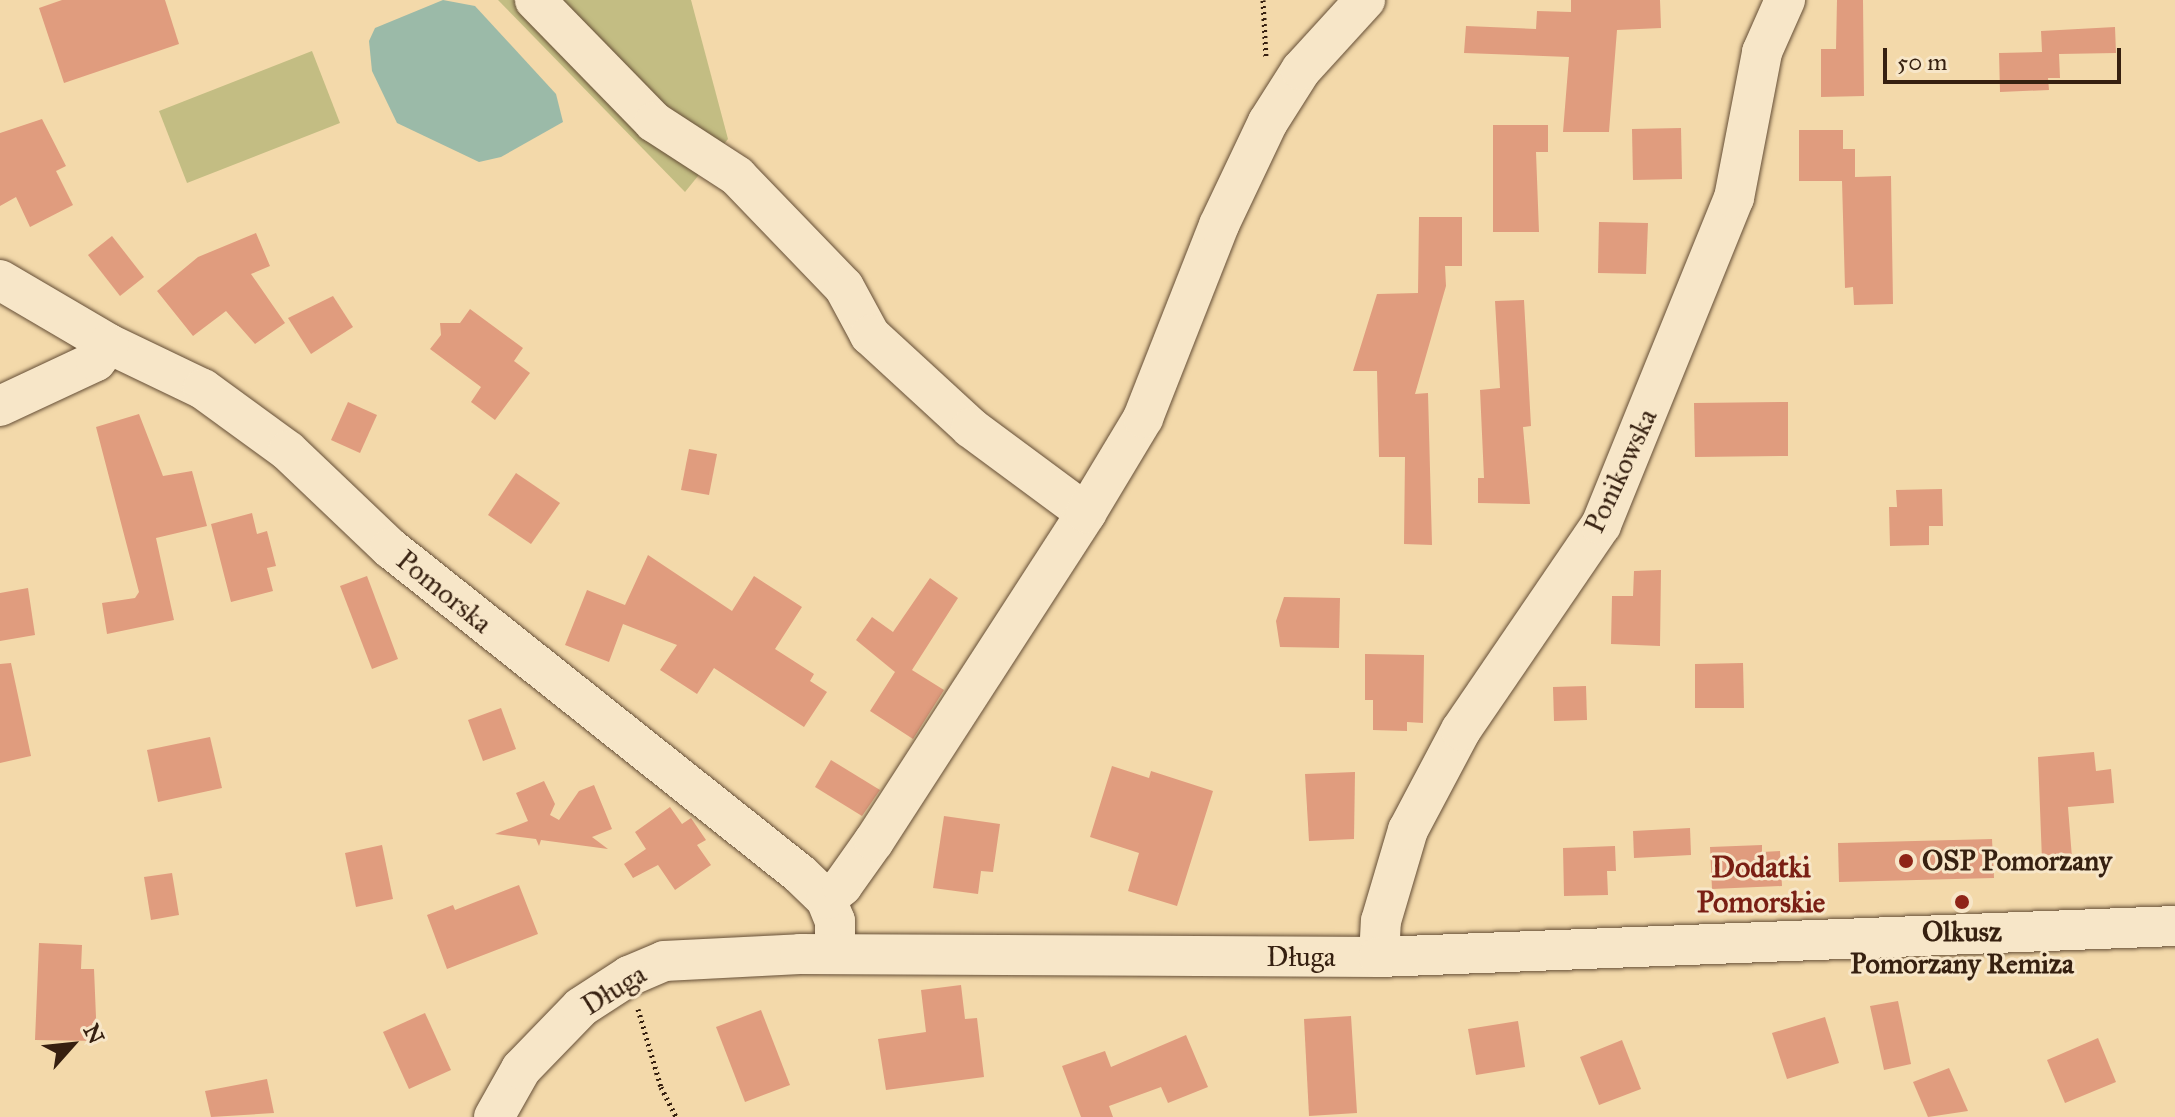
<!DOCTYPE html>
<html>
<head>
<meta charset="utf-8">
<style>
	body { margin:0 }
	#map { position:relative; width:2175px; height:1117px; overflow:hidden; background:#f3d9aa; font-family:"IM FELL Great Primer",serif }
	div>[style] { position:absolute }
	.green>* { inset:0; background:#c3bd83 }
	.water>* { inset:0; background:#9bbaa8 }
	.building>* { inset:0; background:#e09c7e }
	.path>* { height:5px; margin-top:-2.5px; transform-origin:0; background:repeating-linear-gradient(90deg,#362010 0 2px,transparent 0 6px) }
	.roads { filter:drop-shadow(0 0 2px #654e36) drop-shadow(0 0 2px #654e36) }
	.minor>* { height:40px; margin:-20px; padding:0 20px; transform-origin:20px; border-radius:20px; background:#f7e6c8 }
	.dots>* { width:22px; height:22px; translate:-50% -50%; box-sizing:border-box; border:4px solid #f7e6c8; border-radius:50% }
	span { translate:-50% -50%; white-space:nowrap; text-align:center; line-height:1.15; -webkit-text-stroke:6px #f7e6c8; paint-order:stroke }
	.street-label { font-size:28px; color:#362010 }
	.poi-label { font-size:28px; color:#362010; font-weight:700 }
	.left { translate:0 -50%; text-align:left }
	.neighbourhood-label { font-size:30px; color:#7a1f14; font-weight:700 }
	.north { position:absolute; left:32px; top:1005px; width:80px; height:80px; -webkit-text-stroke:6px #f7e6c8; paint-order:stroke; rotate:63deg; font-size:22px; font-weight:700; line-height:32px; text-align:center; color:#362010 }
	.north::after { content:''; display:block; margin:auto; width:28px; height:36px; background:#362010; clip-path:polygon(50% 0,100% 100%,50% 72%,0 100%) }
	.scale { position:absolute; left:1883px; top:48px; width:238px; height:36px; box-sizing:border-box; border:4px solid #362010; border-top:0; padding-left:10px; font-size:24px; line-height:28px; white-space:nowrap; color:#362010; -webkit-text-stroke:6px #f7e6c8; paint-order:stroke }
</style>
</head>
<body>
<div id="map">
	<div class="green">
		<div style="clip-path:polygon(498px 0,691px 0,728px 139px,685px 192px)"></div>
		<div style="clip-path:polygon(312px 51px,340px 123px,187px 183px,159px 111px)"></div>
	</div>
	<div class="water">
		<div style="clip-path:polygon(443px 0,475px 6px,556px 94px,563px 122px,501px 157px,479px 162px,397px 123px,372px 71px,369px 41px,375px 28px)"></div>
	</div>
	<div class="building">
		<div style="clip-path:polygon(62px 0,165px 0,179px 44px,64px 83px,39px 8px)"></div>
		<div style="clip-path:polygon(1571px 0,1660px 0,1661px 28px,1617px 30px,1609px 132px,1563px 132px,1569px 57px,1464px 53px,1466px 26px,1536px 29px,1537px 11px,1571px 12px)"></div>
		<div style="clip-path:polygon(1837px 0,1863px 0,1864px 96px,1821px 97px,1821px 49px,1836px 49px)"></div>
		<div style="clip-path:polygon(2115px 27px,2116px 53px,2059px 54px,2060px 78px,2048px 78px,2049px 90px,2000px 92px,1999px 53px,2042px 52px,2041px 31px)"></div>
		<div style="clip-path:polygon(42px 119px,66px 166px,56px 171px,73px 205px,30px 227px,16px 197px,0 206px,0 133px)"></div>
		<div style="clip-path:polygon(1493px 125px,1548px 125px,1548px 152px,1536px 152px,1539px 232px,1493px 232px)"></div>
		<div style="clip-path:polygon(1681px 128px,1682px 179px,1633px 180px,1632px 129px)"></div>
		<div style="clip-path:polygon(1799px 130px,1843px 130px,1843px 149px,1855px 149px,1855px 177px,1891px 176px,1893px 304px,1854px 305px,1853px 287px,1845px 288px,1842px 181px,1799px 181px)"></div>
		<div style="clip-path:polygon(1419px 217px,1462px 217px,1462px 266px,1445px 266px,1446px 286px,1415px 394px,1428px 393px,1432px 545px,1404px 544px,1405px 457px,1379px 457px,1377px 371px,1353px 371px,1377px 294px,1418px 293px)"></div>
		<div style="clip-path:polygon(1599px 222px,1648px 223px,1646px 274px,1598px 273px)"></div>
		<div style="clip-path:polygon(256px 233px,270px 266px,251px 274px,285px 323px,255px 344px,226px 311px,193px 336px,157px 291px,198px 257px)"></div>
		<div style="clip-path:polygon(112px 236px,144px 277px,120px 296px,88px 255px)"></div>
		<div style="clip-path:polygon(333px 296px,353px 327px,311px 354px,288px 318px)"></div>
		<div style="clip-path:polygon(1524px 300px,1531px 426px,1523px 427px,1530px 504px,1478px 503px,1478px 478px,1484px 478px,1480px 390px,1500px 388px,1495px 301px)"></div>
		<div style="clip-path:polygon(470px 309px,523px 348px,514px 361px,530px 373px,495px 420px,471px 402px,481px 387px,430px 349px,441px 335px,440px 323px,460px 323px)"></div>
		<div style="clip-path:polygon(348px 402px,377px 415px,360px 453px,331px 440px)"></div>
		<div style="clip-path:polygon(1788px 402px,1788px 456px,1695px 457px,1694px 403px)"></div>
		<div style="clip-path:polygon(139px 414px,163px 476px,192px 471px,207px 526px,156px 538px,174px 620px,107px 634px,102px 603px,135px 598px,139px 592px,96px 427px)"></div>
		<div style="clip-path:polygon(689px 449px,717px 454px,709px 495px,681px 490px)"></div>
		<div style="clip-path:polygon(516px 473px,560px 503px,531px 544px,488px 515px)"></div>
		<div style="clip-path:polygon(1942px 489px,1943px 526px,1929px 526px,1929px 545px,1890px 546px,1889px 507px,1897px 507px,1896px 490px)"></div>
		<div style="clip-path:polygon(252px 513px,257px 534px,267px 531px,276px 566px,267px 568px,273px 591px,231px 602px,211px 524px)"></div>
		<div style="clip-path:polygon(648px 555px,732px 611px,754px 576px,802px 607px,775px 649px,814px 674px,810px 681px,827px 692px,804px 727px,714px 668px,697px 694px,660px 670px,677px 645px,623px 624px,609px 662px,565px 645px,587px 590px,625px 605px)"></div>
		<div style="clip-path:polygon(1661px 570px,1660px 646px,1611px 644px,1612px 596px,1633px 596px,1634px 571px)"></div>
		<div style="clip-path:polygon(367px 576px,398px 659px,372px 669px,340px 586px)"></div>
		<div style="clip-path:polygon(930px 578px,958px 598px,912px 670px,944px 690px,913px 739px,870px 711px,895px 672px,856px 640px,872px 617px,893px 632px)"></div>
		<div style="clip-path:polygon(28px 588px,35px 635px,0 641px,0 593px)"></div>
		<div style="clip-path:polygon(1284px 597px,1340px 598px,1339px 648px,1280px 647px,1276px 621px)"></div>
		<div style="clip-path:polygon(1365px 654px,1424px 655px,1423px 723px,1407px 722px,1407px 731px,1373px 730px,1373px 700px,1365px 700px)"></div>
		<div style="clip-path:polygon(11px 663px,31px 756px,0 763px,0 664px)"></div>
		<div style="clip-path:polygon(1743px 663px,1744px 708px,1695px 708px,1695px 664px)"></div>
		<div style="clip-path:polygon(1586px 686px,1587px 720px,1554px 721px,1553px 687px)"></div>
		<div style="clip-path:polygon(501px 708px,516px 749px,483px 761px,468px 720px)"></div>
		<div style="clip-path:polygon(210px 737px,222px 788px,158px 802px,147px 750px)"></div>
		<div style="clip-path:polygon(2094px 752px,2096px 771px,2111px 769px,2114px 803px,2068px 807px,2072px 858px,2042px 860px,2038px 757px)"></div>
		<div style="clip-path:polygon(831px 760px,880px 790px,862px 816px,815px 787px)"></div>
		<div style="clip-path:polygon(1112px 766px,1149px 778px,1151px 771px,1213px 791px,1177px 906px,1128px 891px,1139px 853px,1090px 837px)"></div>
		<div style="clip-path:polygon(1355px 772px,1354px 839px,1309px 841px,1305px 774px)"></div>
		<div style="clip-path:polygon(544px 781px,555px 804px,550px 815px,559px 820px,579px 791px,594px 785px,612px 829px,592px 837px,608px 849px,541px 840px,539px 846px,536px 839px,495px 834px,528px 821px,516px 793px)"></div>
		<div style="clip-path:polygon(670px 807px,682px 824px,691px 818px,706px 840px,697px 845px,711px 865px,675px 890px,658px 865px,633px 878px,624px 864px,646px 849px,635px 832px)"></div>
		<div style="clip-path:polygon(944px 816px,1000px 824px,993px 872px,981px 871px,978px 894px,933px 888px)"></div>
		<div style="clip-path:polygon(1690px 828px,1691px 855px,1634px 858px,1633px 831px)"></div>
		<div style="clip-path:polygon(1992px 839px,1994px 878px,1839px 882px,1838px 843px)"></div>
		<div style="clip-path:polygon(382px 845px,393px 899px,356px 907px,345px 853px)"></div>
		<div style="clip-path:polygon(1762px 845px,1762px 852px,1780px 851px,1782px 886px,1712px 889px,1710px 847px)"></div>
		<div style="clip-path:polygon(1615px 846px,1616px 871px,1607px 871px,1608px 895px,1564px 896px,1563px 848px)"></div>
		<div style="clip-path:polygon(172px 873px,179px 915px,151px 920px,144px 877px)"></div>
		<div style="clip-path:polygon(519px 885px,538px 934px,447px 969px,427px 915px,453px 905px,455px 910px)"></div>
		<div style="clip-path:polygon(39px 943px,82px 945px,81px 969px,94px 969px,97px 1041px,35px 1040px)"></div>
		<div style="clip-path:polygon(961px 985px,965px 1019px,977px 1018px,984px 1077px,886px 1090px,878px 1039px,926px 1032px,921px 990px)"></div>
		<div style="clip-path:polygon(1898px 1001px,1911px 1064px,1884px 1070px,1870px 1006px)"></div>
		<div style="clip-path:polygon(761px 1010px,790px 1085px,745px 1102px,716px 1027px)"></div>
		<div style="clip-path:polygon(425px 1013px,451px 1070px,409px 1089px,383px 1032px)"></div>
		<div style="clip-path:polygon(1351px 1016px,1357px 1113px,1309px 1116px,1304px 1019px)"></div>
		<div style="clip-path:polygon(1825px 1017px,1839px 1063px,1787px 1079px,1772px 1033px)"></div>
		<div style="clip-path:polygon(1518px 1021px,1525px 1067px,1476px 1075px,1468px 1029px)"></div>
		<div style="clip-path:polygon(1186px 1035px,1208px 1087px,1168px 1103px,1161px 1087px,1109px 1106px,1113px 1117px,1081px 1117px,1062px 1066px,1105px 1051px,1111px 1067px)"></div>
		<div style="clip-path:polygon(2098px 1038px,2116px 1082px,2065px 1103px,2047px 1060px)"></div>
		<div style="clip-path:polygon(1622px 1040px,1641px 1089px,1599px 1105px,1580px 1057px)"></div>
		<div style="clip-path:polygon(1949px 1068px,1968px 1111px,1928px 1117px,1913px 1082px)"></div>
		<div style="clip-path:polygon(267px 1079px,274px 1113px,211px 1117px,205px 1091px)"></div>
	</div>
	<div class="path">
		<div style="left:1263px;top:0;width:57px;rotate:87deg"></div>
		<div style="left:638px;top:1009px;width:81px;rotate:73.6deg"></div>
		<div style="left:661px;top:1087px;width:34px;rotate:63deg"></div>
	</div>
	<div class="roads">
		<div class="minor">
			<div style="left:535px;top:0;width:170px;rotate:45.7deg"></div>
			<div style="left:654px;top:122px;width:99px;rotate:33deg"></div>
			<div style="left:737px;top:176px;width:154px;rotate:46.1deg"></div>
			<div style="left:844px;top:287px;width:55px;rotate:61.6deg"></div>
			<div style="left:870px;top:335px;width:137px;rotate:42.6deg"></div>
			<div style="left:971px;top:428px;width:143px;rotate:36.5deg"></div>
			<div style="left:0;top:280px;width:126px;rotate:30.4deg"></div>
			<div style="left:109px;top:344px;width:104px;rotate:25.6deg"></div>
			<div style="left:203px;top:389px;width:105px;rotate:36.1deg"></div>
			<div style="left:288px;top:451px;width:141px;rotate:43.6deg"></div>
			<div style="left:390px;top:548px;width:524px;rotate:38.49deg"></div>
			<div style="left:800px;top:874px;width:36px;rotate:44deg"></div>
			<div style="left:826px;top:899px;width:24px;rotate:68deg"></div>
			<div style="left:835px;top:921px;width:33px;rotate:90deg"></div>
			<div style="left:0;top:406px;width:106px;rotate:-25.1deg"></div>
			<div style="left:96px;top:361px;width:21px;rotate:-53deg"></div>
			<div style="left:826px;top:899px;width:21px;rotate:-39deg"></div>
			<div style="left:842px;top:886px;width:55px;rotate:-54.6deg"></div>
			<div style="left:874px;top:841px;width:391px;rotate:-57.1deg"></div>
			<div style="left:1086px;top:513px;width:111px;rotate:-59deg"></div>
			<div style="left:1143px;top:418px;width:207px;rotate:-68.5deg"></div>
			<div style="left:1219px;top:225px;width:114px;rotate:-64.6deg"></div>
			<div style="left:1268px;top:122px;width:62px;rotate:-57.6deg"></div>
			<div style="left:1301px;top:70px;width:95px;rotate:-47.6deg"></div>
			<div style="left:1379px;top:957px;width:36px;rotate:-87deg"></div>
			<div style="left:1381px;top:921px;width:95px;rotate:-73.5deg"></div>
			<div style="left:1408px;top:830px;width:113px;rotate:-62.1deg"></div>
			<div style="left:1461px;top:730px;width:248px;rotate:-55.7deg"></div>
			<div style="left:1601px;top:525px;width:353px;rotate:-67.9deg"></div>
			<div style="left:1734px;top:198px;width:149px;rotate:-79.1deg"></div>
			<div style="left:1762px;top:52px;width:57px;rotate:-66.1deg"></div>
			<div style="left:494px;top:1117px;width:55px;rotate:-60.6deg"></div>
			<div style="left:521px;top:1069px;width:86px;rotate:-45.9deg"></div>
			<div style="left:581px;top:1007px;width:57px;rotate:-32.9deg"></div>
			<div style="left:629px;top:976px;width:38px;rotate:-23deg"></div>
			<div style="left:664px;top:961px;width:136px;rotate:-2.9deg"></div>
			<div style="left:800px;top:954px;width:579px;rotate:0.3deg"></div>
			<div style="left:1379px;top:957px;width:797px;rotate:-2.23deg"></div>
		</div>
	</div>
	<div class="dots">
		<div style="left:1906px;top:861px;background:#8f2418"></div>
		<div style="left:1962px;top:902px;background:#8f2418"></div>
	</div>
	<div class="street-label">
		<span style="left:1621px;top:471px;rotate:-65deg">Ponikowska</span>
		<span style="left:444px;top:592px;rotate:39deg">Pomorska</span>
		<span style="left:1301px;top:957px">Długa</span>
		<span style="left:614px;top:990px;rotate:-32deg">Długa</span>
	</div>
	<div class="poi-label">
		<span class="left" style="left:1922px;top:861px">OSP Pomorzany</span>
		<span style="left:1962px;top:948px">Olkusz<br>Pomorzany Remiza</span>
	</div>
	<div class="neighbourhood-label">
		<span style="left:1761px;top:884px">Dodatki<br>Pomorskie</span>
	</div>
	<div class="north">N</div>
	<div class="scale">50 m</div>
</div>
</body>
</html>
